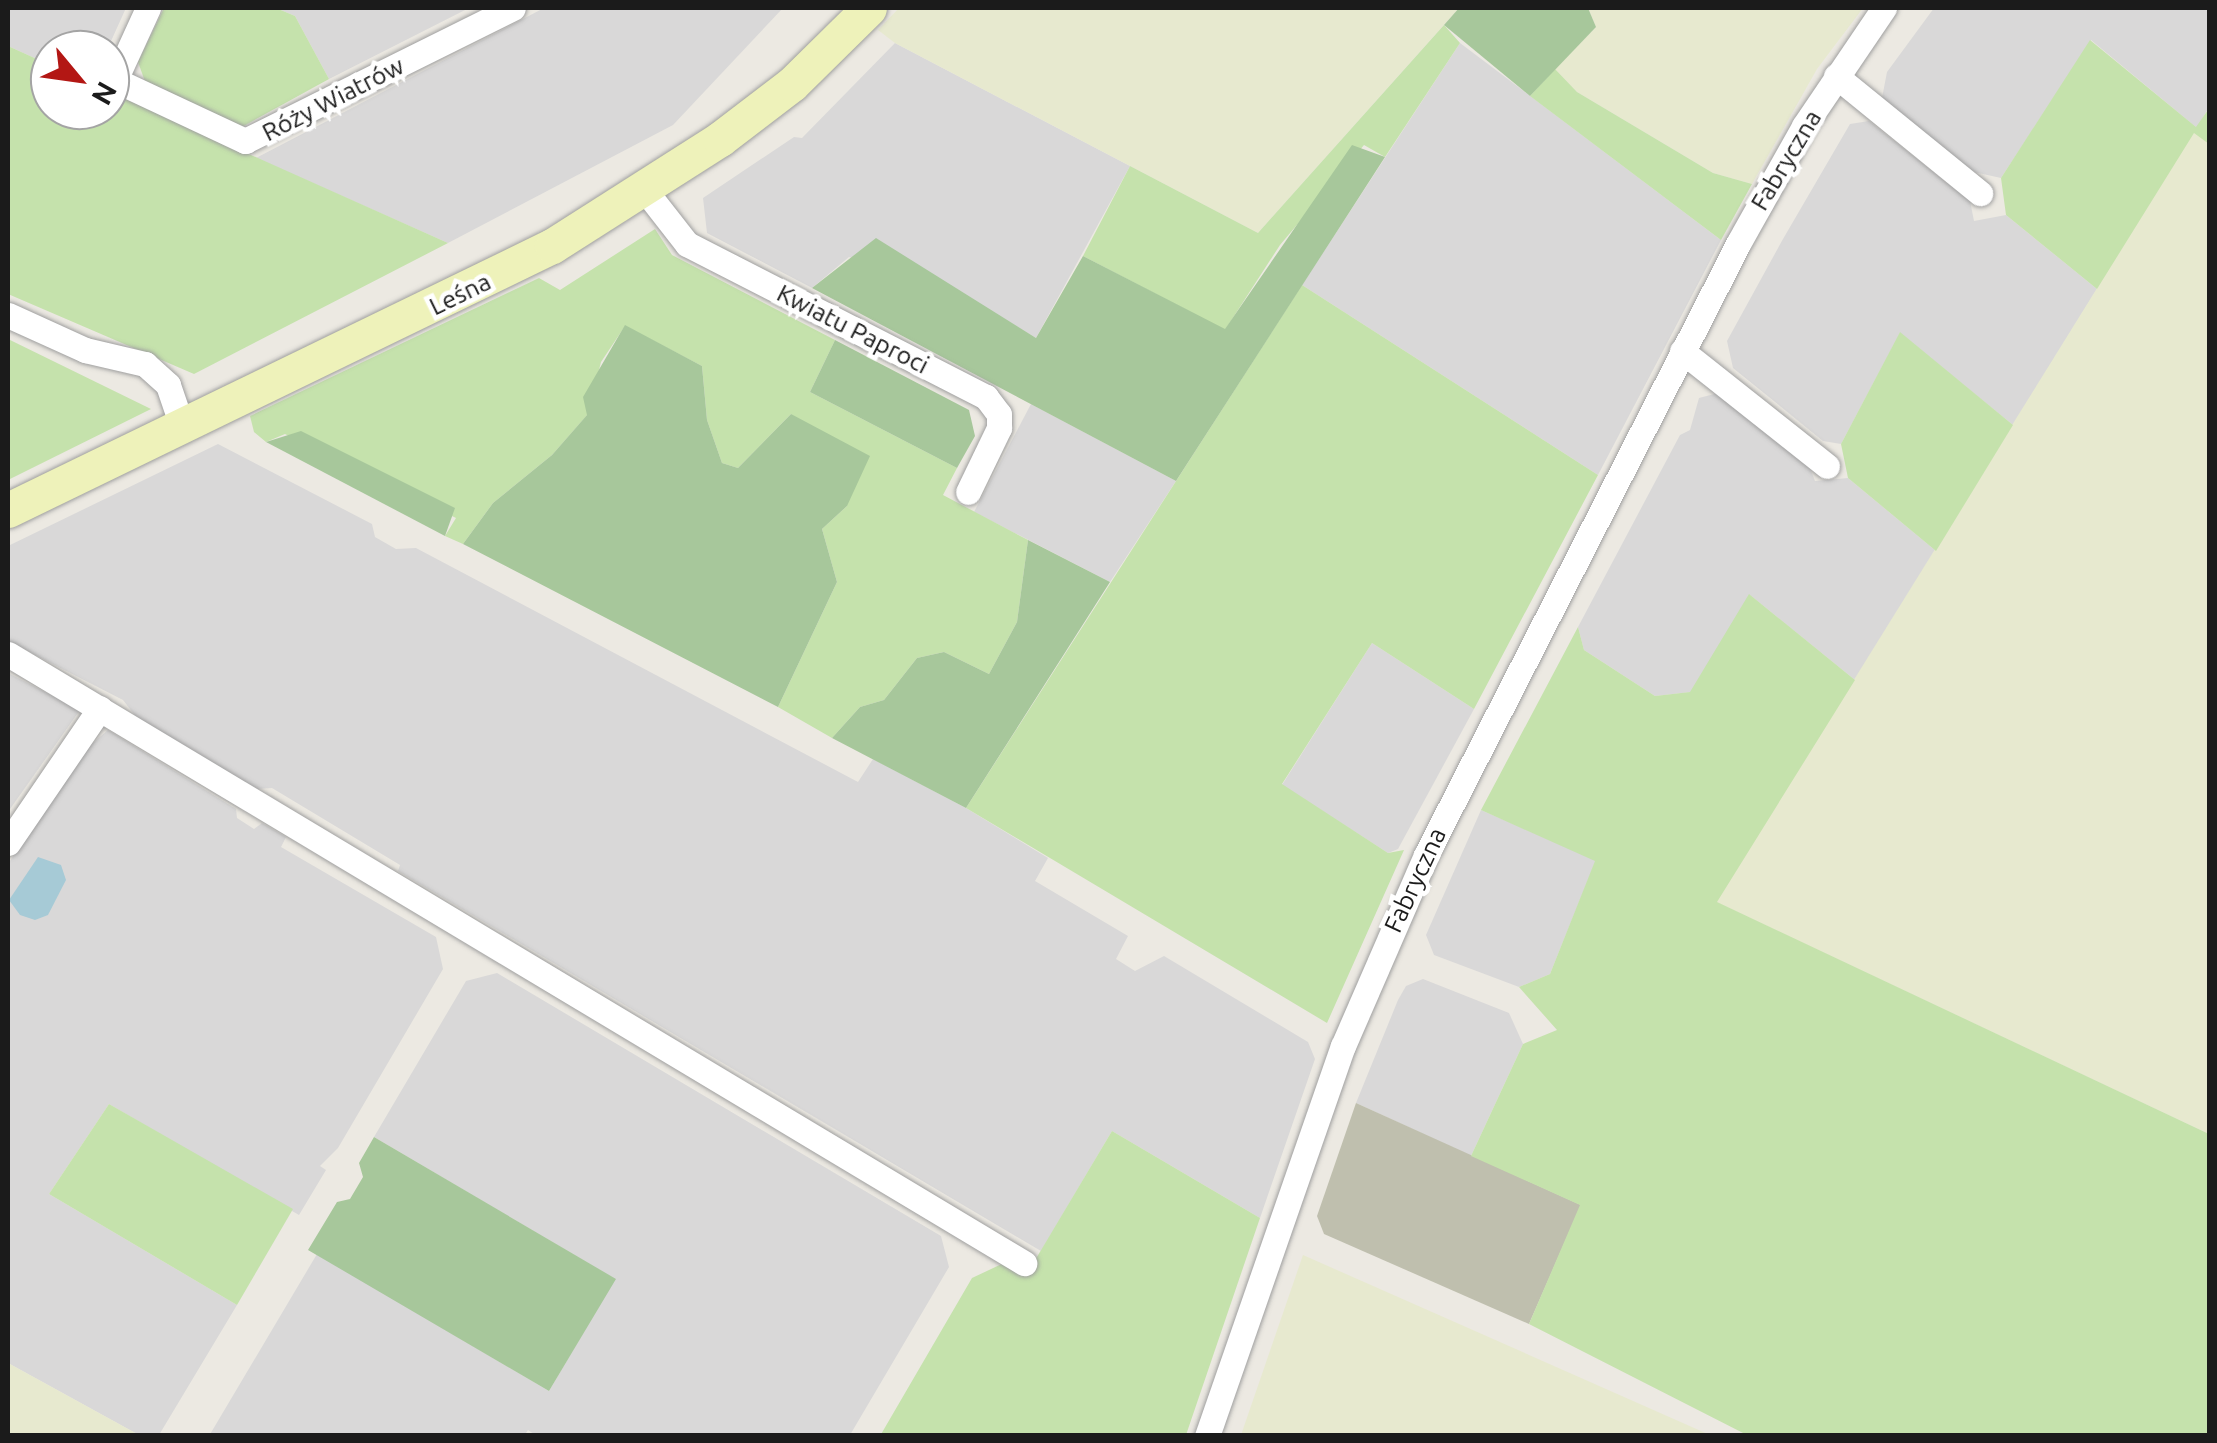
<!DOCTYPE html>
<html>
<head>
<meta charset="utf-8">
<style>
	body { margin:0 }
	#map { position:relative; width:2217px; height:1443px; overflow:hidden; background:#ece9e2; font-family:Ubuntu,sans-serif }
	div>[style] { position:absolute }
	.residential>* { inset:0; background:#d9d8d8 }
	.construction>* { inset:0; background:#bfbfae }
	.farmland>* { inset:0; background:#e7e9cf }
	.grass>* { inset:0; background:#c5e2ac }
	.forest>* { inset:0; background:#a7c79b }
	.water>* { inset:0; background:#a6cad6 }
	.roads { filter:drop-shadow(0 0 2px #9f9f9f) drop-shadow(0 0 2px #9f9f9f) }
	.street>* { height:25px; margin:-12.5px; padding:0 12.5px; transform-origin:12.5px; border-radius:12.5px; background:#fff }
	.secondary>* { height:35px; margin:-17.5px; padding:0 17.5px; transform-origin:17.5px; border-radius:17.5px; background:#eef2ba }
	span { translate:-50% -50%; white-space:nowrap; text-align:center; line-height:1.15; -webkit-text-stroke:9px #fff; paint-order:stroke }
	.street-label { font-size:25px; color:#1b1b1b }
	.frame { position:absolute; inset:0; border:10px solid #1b1b1b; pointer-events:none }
	.north { position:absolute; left:30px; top:30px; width:100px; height:100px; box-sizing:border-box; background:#fff; border:2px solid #a4a4a4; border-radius:50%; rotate:119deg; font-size:28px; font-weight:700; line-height:40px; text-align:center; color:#1b1b1b }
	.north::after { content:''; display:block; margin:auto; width:35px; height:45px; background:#b31714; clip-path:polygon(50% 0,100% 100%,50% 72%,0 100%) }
</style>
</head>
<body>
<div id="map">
	<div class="residential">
		<div style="clip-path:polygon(8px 8px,126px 8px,107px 50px,50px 50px,50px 65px,8px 46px)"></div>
		<div style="clip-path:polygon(276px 8px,469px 8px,329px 79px,295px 16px)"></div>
		<div style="clip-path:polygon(544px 8px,783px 8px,673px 125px,448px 243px,256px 158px)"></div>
		<div style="clip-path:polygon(1934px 8px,2209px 8px,2209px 107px,2197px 128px,2091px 40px,2001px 178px,1974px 172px,1882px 98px,1887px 72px)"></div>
		<div style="clip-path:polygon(895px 43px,1130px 166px,1036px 338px,961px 293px,849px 257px,812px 288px,707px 233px,703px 198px,794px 137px,802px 138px)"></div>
		<div style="clip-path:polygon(1460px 43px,1721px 240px,1598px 475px,1302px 285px)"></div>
		<div style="clip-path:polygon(1869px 121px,1970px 201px,1974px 221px,2006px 215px,2097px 289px,2013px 425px,1900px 333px,1841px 444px,1823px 441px,1733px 368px,1727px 341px,1783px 239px,1850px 124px)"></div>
		<div style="clip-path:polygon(1722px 392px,1808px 463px,1815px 481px,1848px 478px,1936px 551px,1855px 680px,1750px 595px,1691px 692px,1655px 696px,1584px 650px,1578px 627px,1680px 435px,1690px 430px,1699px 398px)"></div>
		<div style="clip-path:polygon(1031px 404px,1176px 481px,1110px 582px,974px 512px)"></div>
		<div style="clip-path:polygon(218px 444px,372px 524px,375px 537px,396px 549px,416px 548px,858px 782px,873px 759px,966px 808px,1048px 858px,1035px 881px,1128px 936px,1116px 959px,1135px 971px,1164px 956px,1308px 1042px,1315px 1059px,1260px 1218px,1112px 1131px,1041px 1251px,398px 871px,400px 865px,272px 788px,257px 789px,137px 718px,123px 700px,8px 641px,8px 546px)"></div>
		<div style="clip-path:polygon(1372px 643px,1474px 709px,1398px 849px,1388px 853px,1282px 785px)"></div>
		<div style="clip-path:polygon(8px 673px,80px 710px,8px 812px)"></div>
		<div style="clip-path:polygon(108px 730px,236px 809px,237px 818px,254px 829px,262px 823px,286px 837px,281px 847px,436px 937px,443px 969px,338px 1148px,320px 1166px,326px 1170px,299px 1215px,109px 1104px,49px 1194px,237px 1305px,159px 1435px,139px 1435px,8px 1363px,8px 864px,79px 755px)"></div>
		<div style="clip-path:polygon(1481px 810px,1596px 860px,1550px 974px,1519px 987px,1434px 955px,1426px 935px)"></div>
		<div style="clip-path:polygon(497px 973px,941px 1236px,949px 1267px,850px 1435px,537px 1436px,528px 1430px,524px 1436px,209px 1436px,317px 1254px,549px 1391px,615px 1279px,374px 1137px,466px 981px)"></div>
		<div style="clip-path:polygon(1423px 979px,1509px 1013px,1523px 1044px,1471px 1156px,1356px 1103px,1398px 1000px,1406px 986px)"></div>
	</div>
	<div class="construction">
		<div style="clip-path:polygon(1356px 1103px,1581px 1205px,1529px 1324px,1324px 1234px,1317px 1216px)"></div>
	</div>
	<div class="farmland">
		<div style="clip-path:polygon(899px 8px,1459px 8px,1258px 233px,895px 43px,878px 30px)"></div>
		<div style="clip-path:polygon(1588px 8px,1863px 8px,1817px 69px,1752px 184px,1713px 173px,1577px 92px,1555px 69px,1596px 27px)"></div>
		<div style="clip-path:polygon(2194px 132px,2210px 144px,2209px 1134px,1716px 902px)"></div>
		<div style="clip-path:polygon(1303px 1255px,1710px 1435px,1241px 1435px)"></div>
		<div style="clip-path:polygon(8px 1363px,139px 1435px,8px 1435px)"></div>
	</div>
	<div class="grass">
		<div style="clip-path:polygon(164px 8px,276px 8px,295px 16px,329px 79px,240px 128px,147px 87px,138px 62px)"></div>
		<div style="clip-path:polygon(1444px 25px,1460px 43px,1385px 157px,1364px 145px,1280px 245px,1225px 330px,1083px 256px,1130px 166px,1258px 233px)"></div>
		<div style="clip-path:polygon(2090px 40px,2196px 127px,2210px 107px,2209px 144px,2194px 133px,2097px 289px,2006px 215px,2001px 178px)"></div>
		<div style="clip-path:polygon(8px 46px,50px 65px,50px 110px,110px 110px,110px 92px,448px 243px,194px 374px,8px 294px)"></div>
		<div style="clip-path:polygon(1555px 69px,1577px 92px,1713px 173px,1752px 184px,1721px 240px,1530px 96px)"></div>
		<div style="clip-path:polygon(655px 229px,672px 255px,835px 340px,810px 392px,957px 468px,943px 495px,1028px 540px,1017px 622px,989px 674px,944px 652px,917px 658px,884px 700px,860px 707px,832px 738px,778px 707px,837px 582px,822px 529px,847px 506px,791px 414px,738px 468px,722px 463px,707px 420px,702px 366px,625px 326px,601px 362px,588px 414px,552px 455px,493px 503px,463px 544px,445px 536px,456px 518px,285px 434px,266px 442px,254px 432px,250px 416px,539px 278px,560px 290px)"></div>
		<div style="clip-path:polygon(1302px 285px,1598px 475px,1474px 709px,1372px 643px,1282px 784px,1388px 853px,1404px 850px,1327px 1023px,966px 808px)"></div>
		<div style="clip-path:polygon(1900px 332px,2013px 425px,1936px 551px,1848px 478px,1841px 444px)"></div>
		<div style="clip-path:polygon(8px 339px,151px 409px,8px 480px)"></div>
		<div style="clip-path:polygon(1749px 594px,1855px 680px,1717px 902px,2209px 1134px,2209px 1435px,1747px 1435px,1529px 1324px,1580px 1205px,1471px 1156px,1523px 1044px,1557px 1030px,1519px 987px,1550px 974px,1595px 861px,1481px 810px,1578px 627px,1584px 650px,1655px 696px,1690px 692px)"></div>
		<div style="clip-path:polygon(109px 1104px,293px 1209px,237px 1305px,49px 1194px)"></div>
		<div style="clip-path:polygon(1112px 1131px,1260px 1218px,1186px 1435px,880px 1436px,972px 1278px,1006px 1262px,1028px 1272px)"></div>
	</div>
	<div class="forest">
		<div style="clip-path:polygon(1459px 8px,1588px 8px,1596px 27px,1530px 96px,1444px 25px)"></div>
		<div style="clip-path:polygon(1352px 145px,1385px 157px,1176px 481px,812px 288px,876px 238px,1036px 338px,1083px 256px,1225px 329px)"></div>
		<div style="clip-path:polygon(625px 325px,702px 366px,707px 420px,722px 463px,738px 468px,791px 414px,870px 456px,847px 506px,822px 529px,837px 582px,778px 707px,463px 544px,493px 503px,552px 455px,587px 415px,583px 397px)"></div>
		<div style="clip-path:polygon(835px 340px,969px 410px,975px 436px,957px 468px,810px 392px)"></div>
		<div style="clip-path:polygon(301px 431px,455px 508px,445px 536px,266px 442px)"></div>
		<div style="clip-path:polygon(1028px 540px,1110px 582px,966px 808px,832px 738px,860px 707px,884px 700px,917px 658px,944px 652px,989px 674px,1017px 622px)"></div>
		<div style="clip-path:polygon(374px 1137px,616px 1279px,549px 1391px,308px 1250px,337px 1202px,350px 1199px,363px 1177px,359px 1163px)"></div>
	</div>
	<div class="water">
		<div style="clip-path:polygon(38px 857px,61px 865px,66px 880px,48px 915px,35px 920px,20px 915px,9px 900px)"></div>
	</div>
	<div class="roads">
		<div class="street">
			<div style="left:148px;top:8px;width:79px;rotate:114.6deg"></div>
			<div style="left:115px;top:80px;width:144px;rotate:25.1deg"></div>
			<div style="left:245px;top:141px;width:299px;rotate:-26.4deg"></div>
			<div style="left:1836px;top:76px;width:186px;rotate:39.1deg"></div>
			<div style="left:644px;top:189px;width:70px;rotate:52deg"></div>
			<div style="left:687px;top:244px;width:336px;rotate:27.1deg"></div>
			<div style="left:986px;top:397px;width:21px;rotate:53deg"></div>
			<div style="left:999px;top:414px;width:14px;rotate:90deg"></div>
			<div style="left:999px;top:428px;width:71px;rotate:115.8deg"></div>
			<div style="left:8px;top:315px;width:85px;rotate:24.4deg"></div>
			<div style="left:85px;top:350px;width:62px;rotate:13.1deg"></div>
			<div style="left:145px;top:364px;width:31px;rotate:42deg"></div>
			<div style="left:168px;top:385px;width:46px;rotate:71.2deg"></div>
			<div style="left:1682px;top:351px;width:185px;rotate:38.4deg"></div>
			<div style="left:8px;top:654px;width:1185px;rotate:30.94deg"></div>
			<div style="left:8px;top:843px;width:163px;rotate:-55.7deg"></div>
			<div style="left:1207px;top:1436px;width:413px;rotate:-70.8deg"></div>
			<div style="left:1343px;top:1046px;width:208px;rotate:-66.5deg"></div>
			<div style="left:1426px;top:855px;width:688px;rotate:-62.95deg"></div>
			<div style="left:1739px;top:242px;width:133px;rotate:-60.7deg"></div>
			<div style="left:1804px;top:126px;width:143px;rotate:-55.9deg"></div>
		</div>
		<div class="secondary">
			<div style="left:8px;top:510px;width:605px;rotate:-25.89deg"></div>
			<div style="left:552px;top:246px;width:199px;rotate:-32.5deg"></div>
			<div style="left:720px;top:139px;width:91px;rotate:-37.4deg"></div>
			<div style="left:792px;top:84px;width:108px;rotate:-44.6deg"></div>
		</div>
	</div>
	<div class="street-label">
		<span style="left:333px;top:99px;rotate:-27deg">Róży Wiatrów</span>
		<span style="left:1786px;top:160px;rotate:-59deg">Fabryczna</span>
		<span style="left:460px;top:294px;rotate:-26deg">Leśna</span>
		<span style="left:853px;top:329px;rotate:27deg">Kwiatu Paproci</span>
		<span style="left:1415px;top:880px;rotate:-65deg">Fabryczna</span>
	</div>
	<div class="frame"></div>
	<div class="north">N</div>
</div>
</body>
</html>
